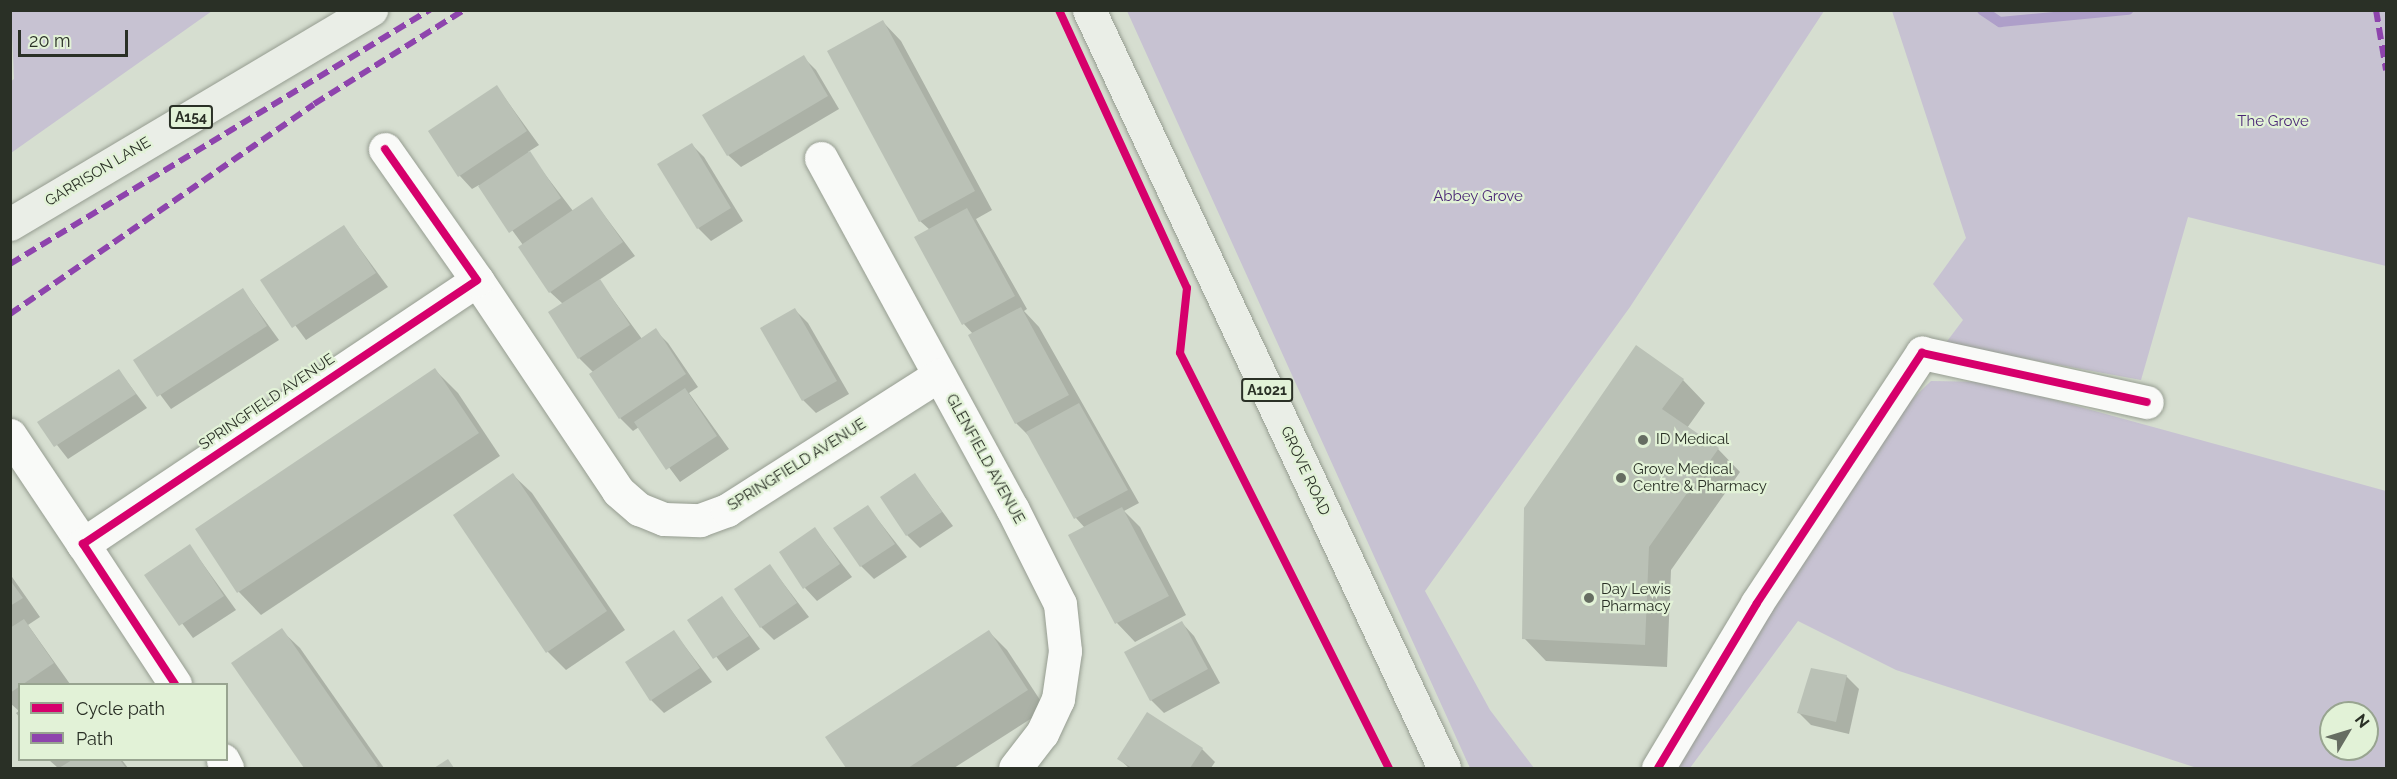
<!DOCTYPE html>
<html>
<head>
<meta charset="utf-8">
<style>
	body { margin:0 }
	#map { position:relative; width:2397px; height:779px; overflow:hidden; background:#d6ded0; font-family:Raleway,sans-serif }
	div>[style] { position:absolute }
	.green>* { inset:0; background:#c7c2d2 }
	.shadow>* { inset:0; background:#0003 }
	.stream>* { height:10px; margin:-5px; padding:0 5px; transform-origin:5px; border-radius:5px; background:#ae9fc9 }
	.building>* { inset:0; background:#bac1b6 }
	.roads { filter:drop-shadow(0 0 2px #969d91) drop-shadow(0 0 2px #969d91) }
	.minor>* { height:33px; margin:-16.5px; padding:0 16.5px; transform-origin:16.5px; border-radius:16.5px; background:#f9faf8 }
	.major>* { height:33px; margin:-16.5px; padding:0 16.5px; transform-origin:16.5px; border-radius:16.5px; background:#eaeee7 }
	.quiet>* { height:6px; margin-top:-3px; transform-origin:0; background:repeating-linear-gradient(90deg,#8e44ad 0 12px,transparent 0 18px) }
	.cycleway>* { height:8px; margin:-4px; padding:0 4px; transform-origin:4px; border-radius:4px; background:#d6006c }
	.dots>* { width:16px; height:16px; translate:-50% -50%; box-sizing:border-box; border:3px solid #e2f2d7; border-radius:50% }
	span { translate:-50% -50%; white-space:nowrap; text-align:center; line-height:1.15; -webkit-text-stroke:4.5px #e2f2d7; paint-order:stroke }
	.shield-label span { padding:2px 4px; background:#e2f2d7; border:2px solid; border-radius:4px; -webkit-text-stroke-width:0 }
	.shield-label { font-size:14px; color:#2a3026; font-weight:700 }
	.park-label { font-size:15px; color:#4a2776 }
	.street-label { font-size:15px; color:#2a3026 }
	.poi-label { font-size:15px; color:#2a3026 }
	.left { translate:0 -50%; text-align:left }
	.frame { position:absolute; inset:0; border:12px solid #2a3026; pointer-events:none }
	.legend { position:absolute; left:18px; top:683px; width:210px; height:78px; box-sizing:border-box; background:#e2f2d7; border:2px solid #98a490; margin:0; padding:8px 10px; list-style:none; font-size:18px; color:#2a3026 }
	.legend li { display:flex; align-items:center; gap:12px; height:30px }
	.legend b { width:30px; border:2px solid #98a490 }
	.north { position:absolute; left:2319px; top:701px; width:60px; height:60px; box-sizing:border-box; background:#e2f2d7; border:2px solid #98a490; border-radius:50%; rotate:52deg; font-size:16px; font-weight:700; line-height:24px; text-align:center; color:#2a3026 }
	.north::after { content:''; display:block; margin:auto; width:21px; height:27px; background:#666d62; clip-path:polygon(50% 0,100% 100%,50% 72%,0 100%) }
	.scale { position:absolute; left:18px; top:30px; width:110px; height:27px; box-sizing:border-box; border:3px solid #2a3026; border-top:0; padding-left:8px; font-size:18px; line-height:21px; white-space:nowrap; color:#2a3026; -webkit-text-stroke:4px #e2f2d7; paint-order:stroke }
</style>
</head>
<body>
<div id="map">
	<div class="green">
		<div style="clip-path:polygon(11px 10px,212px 10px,212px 11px,11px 153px,10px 82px,14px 79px)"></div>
		<div style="clip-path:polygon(1127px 11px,1824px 11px,1630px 307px,1425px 591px,1490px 710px,1534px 768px,1470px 768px)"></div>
		<div style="clip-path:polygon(1892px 11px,2386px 11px,2386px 266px,2188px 217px,2141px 380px,1945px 344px,1963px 320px,1933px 284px,1966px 238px)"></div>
		<div style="clip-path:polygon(evenodd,1931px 381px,1989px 382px,2386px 491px,2386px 768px,2197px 768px,1896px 670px,1798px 621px,1690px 768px,1672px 768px,1893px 418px,1931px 381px,2331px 713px,2367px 713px,2367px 749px,2331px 749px,2331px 713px)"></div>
	</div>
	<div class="shadow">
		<div style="clip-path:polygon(883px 22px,901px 41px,992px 210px,976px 219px,1027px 309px,1024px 311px,1039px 327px,1139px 503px,1124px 511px,1140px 527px,1186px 615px,1135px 642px,1117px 623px,1070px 536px,1085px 528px,1076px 518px,1031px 438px,1016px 423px,973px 334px,964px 324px,930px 230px,920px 221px)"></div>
		<div style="clip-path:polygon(803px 57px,816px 70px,839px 109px,741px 167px,728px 155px)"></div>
		<div style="clip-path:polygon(497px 87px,539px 145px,528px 152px,573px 211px,592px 199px,635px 256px,599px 280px,642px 339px,655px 330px,668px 343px,698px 387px,689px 393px,729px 449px,680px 482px,639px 427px,633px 431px,620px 418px,593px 372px,579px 358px,563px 304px,550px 292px,523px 245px,479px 185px,472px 189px,460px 176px,430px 132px)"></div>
		<div style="clip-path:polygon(691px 144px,704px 157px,743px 221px,711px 241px,698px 228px)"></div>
		<div style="clip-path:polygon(344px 227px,388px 287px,306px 340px,262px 280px)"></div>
		<div style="clip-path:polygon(243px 290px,279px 340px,171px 409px,135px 361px)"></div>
		<div style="clip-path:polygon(795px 310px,808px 323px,849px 394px,816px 413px,803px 400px,762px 329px)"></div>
		<div style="clip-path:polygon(1636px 348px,1683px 380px,1705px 403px,1687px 428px,1718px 449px,1740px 472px,1671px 570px,1667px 667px,1546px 661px,1524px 638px)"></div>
		<div style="clip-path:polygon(435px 370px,458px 393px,500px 456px,261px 615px,239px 592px,197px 529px)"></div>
		<div style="clip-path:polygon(119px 371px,147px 408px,68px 459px,39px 422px)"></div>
		<div style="clip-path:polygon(513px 475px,532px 493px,625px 630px,566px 670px,548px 652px)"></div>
		<div style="clip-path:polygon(915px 475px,953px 526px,920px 548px,907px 535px)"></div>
		<div style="clip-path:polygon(868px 507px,907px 557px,874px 579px,861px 566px)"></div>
		<div style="clip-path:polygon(815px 529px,852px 577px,817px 601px,805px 588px)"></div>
		<div style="clip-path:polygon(190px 546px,236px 610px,193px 638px,146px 575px)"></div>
		<div style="clip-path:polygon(770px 566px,809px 617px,774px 640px,761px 627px)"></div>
		<div style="clip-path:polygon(10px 574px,40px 617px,28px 625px,70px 684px,20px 684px,20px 718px,16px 713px,19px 711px,10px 703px)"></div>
		<div style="clip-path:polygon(722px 598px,760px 649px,727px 671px,689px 620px)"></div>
		<div style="clip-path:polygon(1182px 623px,1194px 636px,1220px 683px,1164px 713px,1151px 700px)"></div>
		<div style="clip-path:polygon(281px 630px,300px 648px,384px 768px,306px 768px,233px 663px)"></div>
		<div style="clip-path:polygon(674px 632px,712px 682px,664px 713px,651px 700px)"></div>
		<div style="clip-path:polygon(989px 632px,1007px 650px,1046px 709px,954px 768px,847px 768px,827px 737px)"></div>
		<div style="clip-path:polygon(1846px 676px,1859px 689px,1849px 734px,1811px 725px,1798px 712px)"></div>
		<div style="clip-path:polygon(1202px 749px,1215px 762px,1211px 768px,1129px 768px,1119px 759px)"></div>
		<div style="clip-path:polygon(49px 760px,122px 760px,128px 768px,58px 768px)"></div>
	</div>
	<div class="stream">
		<div style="left:1982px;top:10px;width:22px;rotate:34deg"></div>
		<div style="left:2000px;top:22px;width:129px;rotate:-5.4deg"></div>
	</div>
	<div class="building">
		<div style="clip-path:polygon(883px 20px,975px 191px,919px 222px,827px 51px)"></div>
		<div style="clip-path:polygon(804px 55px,828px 96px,727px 156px,702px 115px)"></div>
		<div style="clip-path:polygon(497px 85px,527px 131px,458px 177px,428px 131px)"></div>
		<div style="clip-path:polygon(692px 143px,731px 208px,697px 229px,657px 164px)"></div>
		<div style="clip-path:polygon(530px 151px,561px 198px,509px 233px,478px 186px)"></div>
		<div style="clip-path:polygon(592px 197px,623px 242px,549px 293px,518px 247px)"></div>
		<div style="clip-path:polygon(967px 208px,1015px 296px,962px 325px,914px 237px)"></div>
		<div style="clip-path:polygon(344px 225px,376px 273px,292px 328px,260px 280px)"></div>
		<div style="clip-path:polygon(600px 279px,630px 325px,578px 359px,548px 312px)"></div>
		<div style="clip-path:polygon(243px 288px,267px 326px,157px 397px,133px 360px)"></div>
		<div style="clip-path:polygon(1021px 307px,1069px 395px,1015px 424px,968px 335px)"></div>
		<div style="clip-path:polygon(795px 308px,837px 381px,802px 401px,760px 328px)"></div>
		<div style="clip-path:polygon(656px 328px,686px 374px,619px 419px,589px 374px)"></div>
		<div style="clip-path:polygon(1636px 345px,1684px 379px,1662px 409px,1719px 448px,1649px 547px,1645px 645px,1522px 639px,1524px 508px)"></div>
		<div style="clip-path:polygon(435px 368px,479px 433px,237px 593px,195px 529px)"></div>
		<div style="clip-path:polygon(119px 369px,136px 394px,54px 447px,37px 422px)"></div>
		<div style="clip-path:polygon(685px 388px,717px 436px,666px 470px,634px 422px)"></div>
		<div style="clip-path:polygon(1079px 403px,1128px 490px,1074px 519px,1026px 432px)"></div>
		<div style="clip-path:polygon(513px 473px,607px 611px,546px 653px,453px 515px)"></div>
		<div style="clip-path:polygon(915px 473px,942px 512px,906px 536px,880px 497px)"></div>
		<div style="clip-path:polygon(868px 505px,895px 544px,860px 567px,833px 528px)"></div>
		<div style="clip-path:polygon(1122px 507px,1169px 596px,1115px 624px,1068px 535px)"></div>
		<div style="clip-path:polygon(815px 527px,840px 564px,803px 589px,779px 552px)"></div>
		<div style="clip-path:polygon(190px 544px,224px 596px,179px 626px,144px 575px)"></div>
		<div style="clip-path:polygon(770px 564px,797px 603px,760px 628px,734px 589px)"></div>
		<div style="clip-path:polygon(10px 580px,23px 598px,10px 606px)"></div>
		<div style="clip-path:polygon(722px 596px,749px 636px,713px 659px,687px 620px)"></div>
		<div style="clip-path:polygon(24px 619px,54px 663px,10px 693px,10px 628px)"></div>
		<div style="clip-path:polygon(1182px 621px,1208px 669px,1150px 701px,1124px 652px)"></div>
		<div style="clip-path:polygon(282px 628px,378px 766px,374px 768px,304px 768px,231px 663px)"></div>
		<div style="clip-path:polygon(674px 630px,700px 668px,650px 701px,625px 662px)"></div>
		<div style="clip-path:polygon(989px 630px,1028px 690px,908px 768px,846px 768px,825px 737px)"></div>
		<div style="clip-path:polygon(1811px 668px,1847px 675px,1836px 722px,1797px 713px)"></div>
		<div style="clip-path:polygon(1147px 712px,1203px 748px,1190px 768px,1132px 768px,1117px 759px)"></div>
		<div style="clip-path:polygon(448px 759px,454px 768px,434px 768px)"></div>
		<div style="clip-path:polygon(72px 760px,120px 760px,126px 768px,59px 768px)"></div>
	</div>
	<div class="roads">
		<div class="minor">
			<div style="left:821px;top:158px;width:399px;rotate:61.4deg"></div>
			<div style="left:1012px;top:508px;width:107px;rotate:63.4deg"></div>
			<div style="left:1060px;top:604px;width:47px;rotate:83.9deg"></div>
			<div style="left:1065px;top:651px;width:49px;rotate:98.3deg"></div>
			<div style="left:1058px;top:699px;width:38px;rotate:115deg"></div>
			<div style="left:1042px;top:733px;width:44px;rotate:127.6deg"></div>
			<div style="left:477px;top:280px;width:254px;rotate:56.2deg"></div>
			<div style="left:618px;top:491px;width:28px;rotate:41deg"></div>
			<div style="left:639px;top:509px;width:27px;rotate:22deg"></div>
			<div style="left:664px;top:519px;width:36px;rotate:2deg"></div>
			<div style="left:700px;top:520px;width:29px;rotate:-20deg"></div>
			<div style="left:727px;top:510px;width:251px;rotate:-32.5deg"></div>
			<div style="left:10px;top:435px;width:131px;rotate:56.2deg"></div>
			<div style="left:175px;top:684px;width:168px;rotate:-123.3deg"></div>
			<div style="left:83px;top:544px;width:474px;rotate:-33.8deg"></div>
			<div style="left:477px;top:280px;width:160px;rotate:-125.1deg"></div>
			<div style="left:223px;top:760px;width:9px;rotate:63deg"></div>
			<div style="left:1658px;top:768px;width:192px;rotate:-59deg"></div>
			<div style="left:1757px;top:603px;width:300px;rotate:-56.6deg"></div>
			<div style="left:1922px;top:353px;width:230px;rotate:12.3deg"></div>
		</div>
		<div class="major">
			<div style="left:1089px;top:10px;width:837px;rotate:64.9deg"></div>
			<div style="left:10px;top:224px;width:420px;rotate:-30.7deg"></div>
		</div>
	</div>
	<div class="quiet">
		<div style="left:2376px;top:10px;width:61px;rotate:80.5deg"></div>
		<div style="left:10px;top:264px;width:491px;rotate:-31.2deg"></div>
		<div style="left:10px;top:314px;width:369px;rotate:-34.6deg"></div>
		<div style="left:314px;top:104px;width:177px;rotate:-32.1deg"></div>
	</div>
	<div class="cycleway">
		<div style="left:1059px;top:10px;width:306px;rotate:65.3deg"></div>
		<div style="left:1187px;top:288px;width:65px;rotate:96.1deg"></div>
		<div style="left:1180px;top:353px;width:465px;rotate:63.3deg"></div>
		<div style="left:175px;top:684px;width:168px;rotate:-123.3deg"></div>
		<div style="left:83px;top:544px;width:474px;rotate:-33.8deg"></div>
		<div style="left:477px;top:280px;width:160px;rotate:-125.1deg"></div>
		<div style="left:1658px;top:768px;width:192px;rotate:-59deg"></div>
		<div style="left:1757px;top:603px;width:300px;rotate:-56.6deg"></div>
		<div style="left:1922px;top:353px;width:230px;rotate:12.3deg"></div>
	</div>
	<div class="dots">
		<div style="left:1643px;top:440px;background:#666d62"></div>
		<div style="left:1621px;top:478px;background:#666d62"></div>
		<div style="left:1589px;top:598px;background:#666d62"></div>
	</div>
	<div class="shield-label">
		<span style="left:191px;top:117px">A154</span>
		<span style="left:1267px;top:390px">A1021</span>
	</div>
	<div class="park-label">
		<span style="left:2273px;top:122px">The Grove</span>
		<span style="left:1478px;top:197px">Abbey Grove</span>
	</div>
	<div class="street-label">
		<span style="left:98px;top:172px;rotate:-31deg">GARRISON LANE</span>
		<span style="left:267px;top:402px;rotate:-34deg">SPRINGFIELD AVENUE</span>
		<span style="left:985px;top:459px;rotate:61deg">GLENFIELD AVENUE</span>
		<span style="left:797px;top:465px;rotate:-32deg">SPRINGFIELD AVENUE</span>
		<span style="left:1305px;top:471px;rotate:65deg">GROVE ROAD</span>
	</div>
	<div class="poi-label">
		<span class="left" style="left:1656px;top:440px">ID Medical</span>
		<span class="left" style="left:1633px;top:478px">Grove Medical<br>Centre &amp; Pharmacy</span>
		<span class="left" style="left:1601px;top:598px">Day Lewis<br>Pharmacy</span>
	</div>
	<div class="frame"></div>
	<ul class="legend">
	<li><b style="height:8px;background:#d6006c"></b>Cycle path</li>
	<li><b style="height:8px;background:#8e44ad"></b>Path</li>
	</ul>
	<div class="north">N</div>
	<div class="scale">20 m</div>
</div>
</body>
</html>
